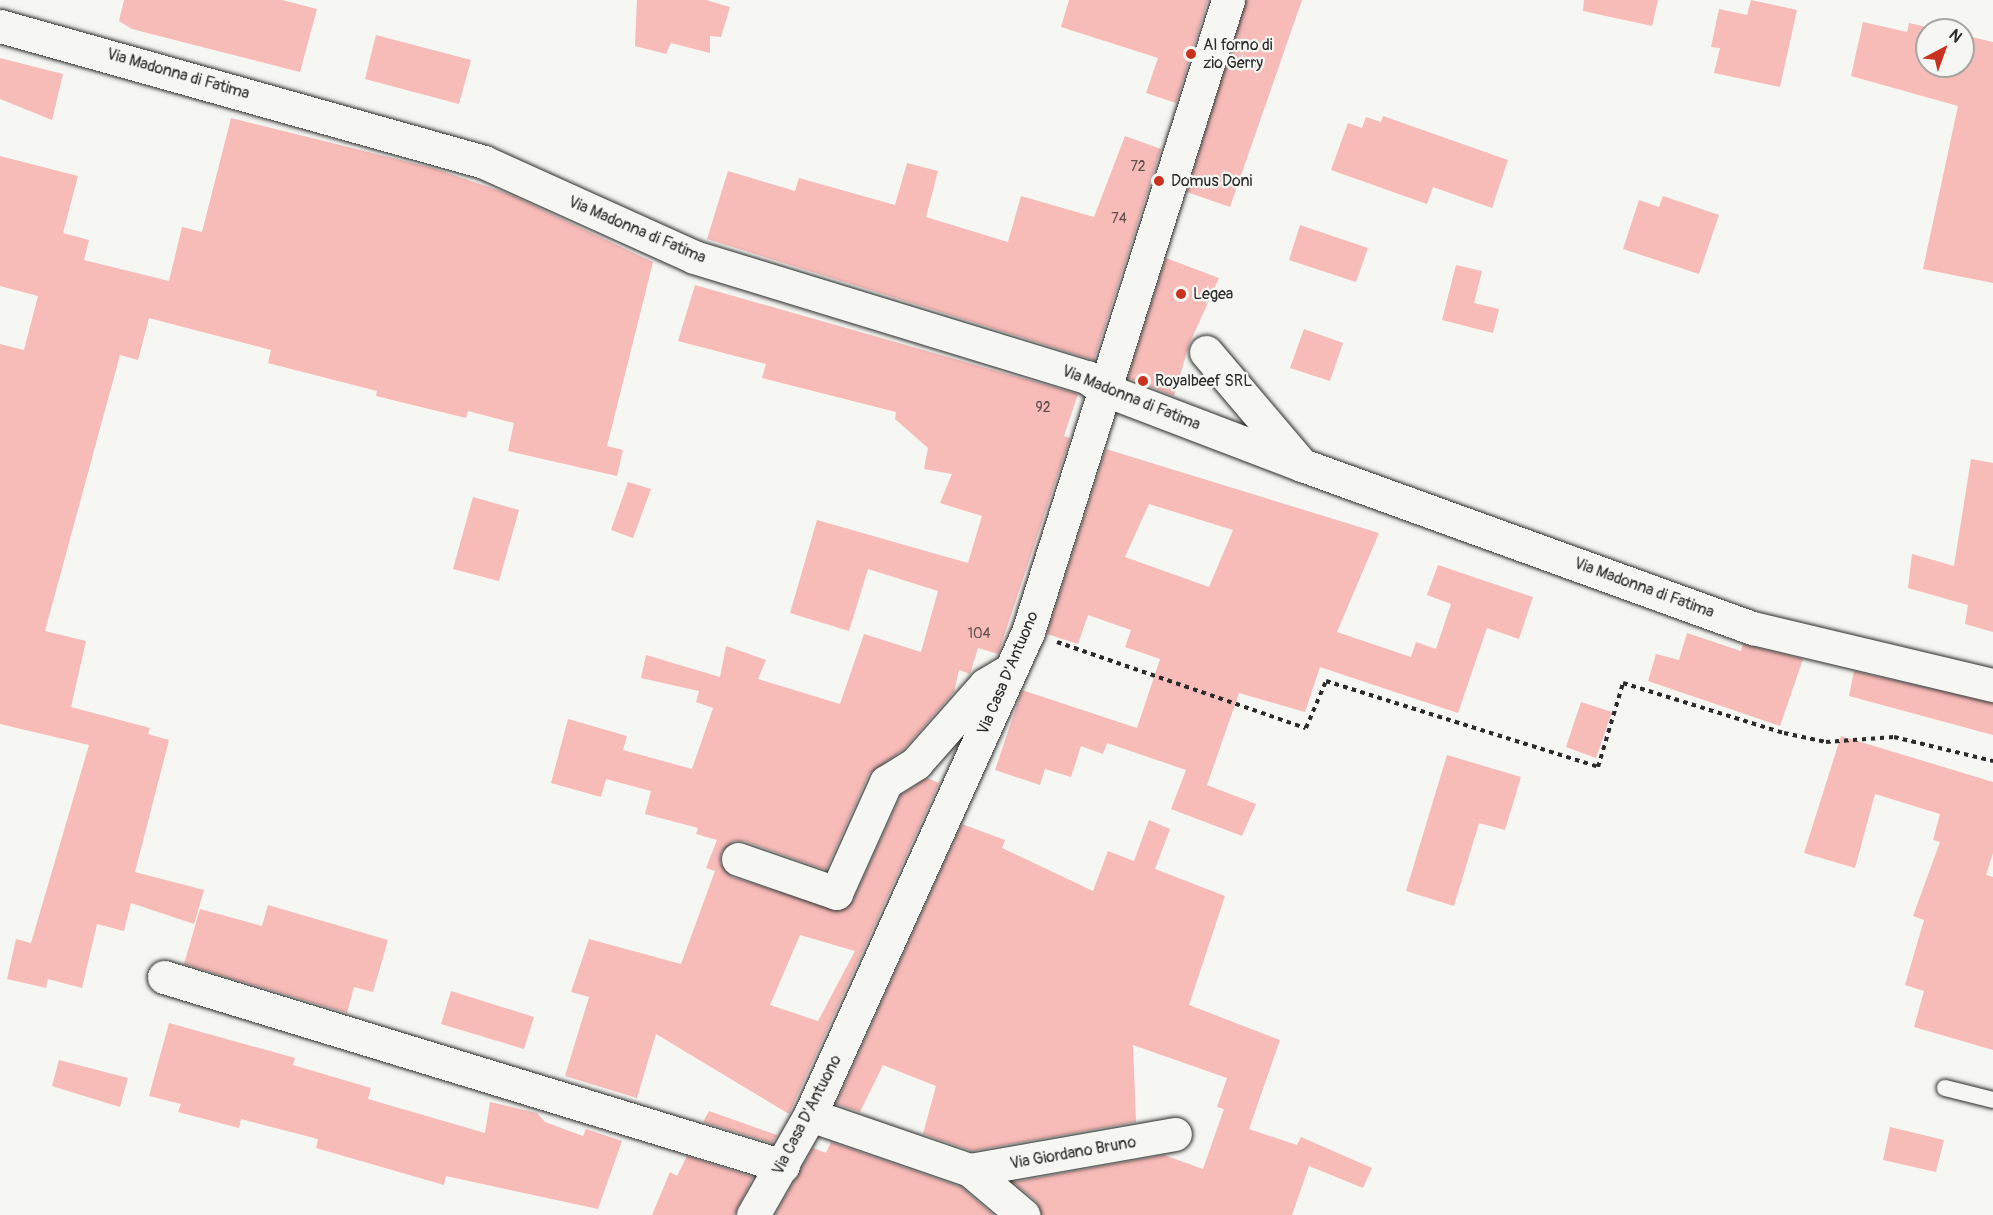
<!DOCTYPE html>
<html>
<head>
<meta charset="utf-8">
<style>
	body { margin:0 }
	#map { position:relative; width:1993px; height:1215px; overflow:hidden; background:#f6f6f2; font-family:Pangolin,sans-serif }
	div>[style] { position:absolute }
	.building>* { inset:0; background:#f7bbb8 }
	.path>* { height:4px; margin-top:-2px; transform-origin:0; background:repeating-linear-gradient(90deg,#2b2b2b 0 4.5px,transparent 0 9px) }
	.roads { filter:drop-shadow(0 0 2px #2b2b2b) drop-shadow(0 0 2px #2b2b2b) }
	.service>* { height:16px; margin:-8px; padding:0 8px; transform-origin:8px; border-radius:8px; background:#f6f6f2 }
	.minor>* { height:33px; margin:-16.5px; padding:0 16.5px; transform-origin:16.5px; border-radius:16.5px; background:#f6f6f2 }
	.dots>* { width:16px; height:16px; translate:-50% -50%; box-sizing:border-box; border:3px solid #f6f6f2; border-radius:50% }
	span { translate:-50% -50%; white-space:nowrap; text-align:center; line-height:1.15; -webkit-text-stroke:4.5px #f6f6f2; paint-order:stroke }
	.number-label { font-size:14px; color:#5e4f4e }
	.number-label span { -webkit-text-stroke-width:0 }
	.poi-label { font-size:16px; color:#2b2b2b }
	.left { translate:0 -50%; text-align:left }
	.street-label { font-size:16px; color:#2b2b2b }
	.north { position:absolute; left:1915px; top:18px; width:60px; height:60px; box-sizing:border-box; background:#f6f6f2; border:2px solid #a5a5a2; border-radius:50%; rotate:41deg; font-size:16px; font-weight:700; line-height:24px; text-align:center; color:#2b2b2b }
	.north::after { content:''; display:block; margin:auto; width:21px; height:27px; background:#c8321e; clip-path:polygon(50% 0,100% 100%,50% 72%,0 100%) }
</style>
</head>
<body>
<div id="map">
	<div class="building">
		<div style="clip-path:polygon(124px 0,282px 0,317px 9px,300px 72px,132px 29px,119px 21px)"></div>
		<div style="clip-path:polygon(637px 0,706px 0,730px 7px,721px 37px,710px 36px,710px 53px,671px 43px,666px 54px,635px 46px)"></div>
		<div style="clip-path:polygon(1069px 0,1208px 0,1176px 103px,1146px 93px,1158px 58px,1061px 27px)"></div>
		<div style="clip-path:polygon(1246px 0,1302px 0,1230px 207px,1187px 192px)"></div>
		<div style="clip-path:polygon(1584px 0,1658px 0,1652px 26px,1583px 11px)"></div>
		<div style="clip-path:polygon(1751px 0,1797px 10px,1780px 87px,1714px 73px,1720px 48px,1711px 47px,1719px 9px,1747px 15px)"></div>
		<div style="clip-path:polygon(1863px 22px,1907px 32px,1909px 23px,1940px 30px,1927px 30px,1927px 66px,1963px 66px,1963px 35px,1993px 42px,1993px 283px,1923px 269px,1958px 106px,1851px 76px)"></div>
		<div style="clip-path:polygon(376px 35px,471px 60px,459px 104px,365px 79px)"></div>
		<div style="clip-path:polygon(0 58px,63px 74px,52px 120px,0 99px)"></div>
		<div style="clip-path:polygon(1383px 116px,1508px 160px,1492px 208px,1433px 187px,1427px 204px,1331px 170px,1348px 123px,1362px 128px,1366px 117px,1381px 122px)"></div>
		<div style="clip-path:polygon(231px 118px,433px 168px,509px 194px,653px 262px,607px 446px,623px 450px,617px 476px,508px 451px,514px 423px,468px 411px,466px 418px,376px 396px,377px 391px,268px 363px,271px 350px,149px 318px,138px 360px,120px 355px,45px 631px,86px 641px,71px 707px,150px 728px,148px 734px,169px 740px,135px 872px,204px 890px,194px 924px,131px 903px,124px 931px,97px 924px,82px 988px,48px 979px,46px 988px,7px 979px,16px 939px,31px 943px,89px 745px,0 724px,0 344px,24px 350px,38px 296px,0 286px,0 156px,78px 176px,63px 233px,89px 240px,84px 260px,169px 281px,182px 227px,202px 232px)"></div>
		<div style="clip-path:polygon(1125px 136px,1161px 149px,1094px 360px,707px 239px,728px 171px,795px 191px,799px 178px,895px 205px,907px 163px,938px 171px,926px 217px,1008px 242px,1021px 196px,1094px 217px)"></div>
		<div style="clip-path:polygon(1663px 196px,1719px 215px,1699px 274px,1623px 249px,1639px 200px,1659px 207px)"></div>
		<div style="clip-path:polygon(1300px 225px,1368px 248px,1356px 282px,1289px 260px)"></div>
		<div style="clip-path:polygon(1166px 258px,1219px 278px,1189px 345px,1174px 396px,1128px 378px)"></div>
		<div style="clip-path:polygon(1456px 265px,1482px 271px,1474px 303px,1499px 309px,1493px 333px,1442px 320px)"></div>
		<div style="clip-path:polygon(evenodd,695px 285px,1078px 394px,1064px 436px,1070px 438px,998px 654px,978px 648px,970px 674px,959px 670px,954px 692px,904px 749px,869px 774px,826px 870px,744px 841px,734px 841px,721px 852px,720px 863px,732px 877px,840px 911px,853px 901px,901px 795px,927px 778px,939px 783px,789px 1114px,656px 1034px,637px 1098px,565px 1076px,589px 997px,571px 992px,589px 939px,681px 964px,715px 871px,706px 868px,717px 840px,696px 834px,698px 828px,645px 814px,651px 791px,606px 779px,601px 797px,551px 783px,568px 719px,627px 736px,623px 750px,692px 769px,713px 708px,696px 702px,699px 691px,641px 678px,646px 655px,720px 677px,726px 646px,766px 660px,758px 679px,840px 704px,864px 634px,921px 652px,938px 591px,868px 569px,849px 631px,790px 613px,817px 520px,968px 563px,982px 516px,940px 503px,952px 474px,924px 469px,928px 448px,895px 419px,896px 412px,762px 378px,766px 364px,678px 341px,695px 285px,800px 935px,855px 951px,818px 1021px,770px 1005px,800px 935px)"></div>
		<div style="clip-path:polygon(1304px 329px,1343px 343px,1330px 381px,1290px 368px)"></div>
		<div style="clip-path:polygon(evenodd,1106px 449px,1379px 533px,1337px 632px,1411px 657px,1416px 642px,1436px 649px,1451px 604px,1427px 595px,1438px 565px,1533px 597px,1519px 639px,1487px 628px,1458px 713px,1320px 667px,1305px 712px,1239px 693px,1207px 785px,1256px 804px,1242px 836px,1171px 809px,1186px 770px,1107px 743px,1103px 754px,1081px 746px,1071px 777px,1045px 769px,1040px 785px,995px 770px,1022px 690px,1137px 728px,1160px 659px,1125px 647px,1131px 630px,1088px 615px,1078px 644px,1047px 634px,1106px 449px,1149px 504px,1233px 530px,1209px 587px,1125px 557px,1149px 504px)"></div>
		<div style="clip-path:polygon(1971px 459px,1993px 463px,1993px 632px,1965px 624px,1968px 605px,1908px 588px,1912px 554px,1954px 566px)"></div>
		<div style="clip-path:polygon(628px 482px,651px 489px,633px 538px,611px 530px)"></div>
		<div style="clip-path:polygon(473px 497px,519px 510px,499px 581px,453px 569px)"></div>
		<div style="clip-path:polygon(1687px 633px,1741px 651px,1743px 644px,1803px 659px,1780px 726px,1648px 681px,1656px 654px,1679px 660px)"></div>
		<div style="clip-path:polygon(1854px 671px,1993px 703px,1993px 735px,1849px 696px)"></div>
		<div style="clip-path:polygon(1581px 702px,1612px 712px,1596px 758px,1566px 747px)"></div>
		<div style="clip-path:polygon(1841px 736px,1993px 782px,1993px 853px,1986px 875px,1993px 877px,1993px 1050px,1914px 1027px,1924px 991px,1905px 985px,1924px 920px,1913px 916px,1940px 842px,1933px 840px,1940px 814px,1875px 794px,1855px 868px,1804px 853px)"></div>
		<div style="clip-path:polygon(1447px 755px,1521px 777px,1505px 830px,1479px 823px,1454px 906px,1406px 891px)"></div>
		<div style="clip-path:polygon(1149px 820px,1170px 829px,1155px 869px,1225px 896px,1189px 1005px,1280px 1040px,1249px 1129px,1297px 1145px,1301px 1137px,1372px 1168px,1363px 1188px,1309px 1166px,1292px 1215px,1041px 1215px,1036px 1201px,1013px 1182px,1164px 1155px,1203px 1169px,1224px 1109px,1217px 1107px,1227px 1078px,1133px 1045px,1136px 1122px,972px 1151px,923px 1134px,936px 1086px,883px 1065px,860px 1112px,836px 1104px,962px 824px,1005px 840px,1002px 848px,1093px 891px,1108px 851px,1134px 861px)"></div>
		<div style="clip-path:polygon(268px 905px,388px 940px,373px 992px,354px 987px,347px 1013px,184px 964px,200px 909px,262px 926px)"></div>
		<div style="clip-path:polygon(451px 991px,534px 1017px,524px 1049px,441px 1024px)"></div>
		<div style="clip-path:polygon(169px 1023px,295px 1058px,293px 1065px,371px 1088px,368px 1099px,485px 1133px,490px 1102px,537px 1113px,545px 1122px,583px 1136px,586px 1129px,622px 1141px,598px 1209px,446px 1176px,444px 1185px,316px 1148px,318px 1139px,241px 1119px,239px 1128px,178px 1112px,181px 1104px,149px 1096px)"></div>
		<div style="clip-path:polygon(59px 1060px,128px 1078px,120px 1107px,52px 1086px)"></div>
		<div style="clip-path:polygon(709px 1111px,777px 1135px,772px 1143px,703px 1122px)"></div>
		<div style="clip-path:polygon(1890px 1127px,1944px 1140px,1936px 1172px,1883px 1160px)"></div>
		<div style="clip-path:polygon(831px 1142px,961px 1187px,994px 1215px,775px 1215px,813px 1148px,826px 1153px)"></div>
		<div style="clip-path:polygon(687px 1156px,753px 1177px,734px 1215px,652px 1215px,670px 1172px,677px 1176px)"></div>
	</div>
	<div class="path">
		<div style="left:1057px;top:642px;width:263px;rotate:19.1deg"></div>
		<div style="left:1306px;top:728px;width:51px;rotate:-66.9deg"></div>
		<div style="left:1326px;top:681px;width:285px;rotate:17.5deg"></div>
		<div style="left:1598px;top:767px;width:88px;rotate:-73.4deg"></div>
		<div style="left:1623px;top:683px;width:169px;rotate:17.3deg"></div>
		<div style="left:1784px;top:733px;width:43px;rotate:12.1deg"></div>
		<div style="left:1826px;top:742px;width:68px;rotate:-4.2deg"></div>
		<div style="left:1894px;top:737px;width:102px;rotate:13.6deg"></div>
	</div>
	<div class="roads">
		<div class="service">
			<div style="left:1945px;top:1088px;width:49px;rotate:14deg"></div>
		</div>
		<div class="minor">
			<div style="left:0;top:26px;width:503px;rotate:15.69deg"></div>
			<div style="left:484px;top:162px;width:230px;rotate:24.3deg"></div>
			<div style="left:694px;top:257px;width:411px;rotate:17deg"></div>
			<div style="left:1087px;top:377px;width:20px;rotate:37deg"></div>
			<div style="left:1103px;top:389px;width:213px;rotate:20.9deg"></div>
			<div style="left:1302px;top:465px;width:480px;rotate:19.9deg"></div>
			<div style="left:1753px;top:628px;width:247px;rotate:13.4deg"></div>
			<div style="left:1206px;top:352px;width:147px;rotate:49.7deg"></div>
			<div style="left:738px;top:859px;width:104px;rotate:19.1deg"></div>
			<div style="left:836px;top:893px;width:122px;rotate:-65.8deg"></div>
			<div style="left:886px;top:782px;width:36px;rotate:-32deg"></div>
			<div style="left:916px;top:763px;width:104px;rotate:-48.5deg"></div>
			<div style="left:985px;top:685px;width:26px;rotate:-31deg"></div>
			<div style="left:164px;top:977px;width:647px;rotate:16.98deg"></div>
			<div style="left:810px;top:1115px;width:169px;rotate:19deg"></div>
			<div style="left:970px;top:1170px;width:208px;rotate:-10deg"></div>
			<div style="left:970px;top:1170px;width:70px;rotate:40.3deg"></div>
			<div style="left:753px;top:1215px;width:115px;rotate:-60.3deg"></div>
			<div style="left:810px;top:1115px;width:530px;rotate:-65.71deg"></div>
			<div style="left:1028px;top:632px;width:663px;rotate:-72.44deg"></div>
		</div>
	</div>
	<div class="dots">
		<div style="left:1191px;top:54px;background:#c8321e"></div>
		<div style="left:1159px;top:181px;background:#c8321e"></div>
		<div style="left:1181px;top:294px;background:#c8321e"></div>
		<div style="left:1143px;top:381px;background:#c8321e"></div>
	</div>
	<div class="number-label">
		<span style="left:1138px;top:167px">72</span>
		<span style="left:1119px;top:219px">74</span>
		<span style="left:1043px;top:408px">92</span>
		<span style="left:979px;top:634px">104</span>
	</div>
	<div class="poi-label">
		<span class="left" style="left:1203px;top:54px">Al forno di<br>zio Gerry</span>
		<span class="left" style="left:1171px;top:181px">Domus Doni</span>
		<span class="left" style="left:1193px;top:294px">Legea</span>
		<span class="left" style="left:1155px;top:381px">Royalbeef SRL</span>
	</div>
	<div class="street-label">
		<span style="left:178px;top:74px;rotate:16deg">Via Madonna di Fatima</span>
		<span style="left:637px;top:230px;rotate:23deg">Via Madonna di Fatima</span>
		<span style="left:1131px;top:398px;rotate:22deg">Via Madonna di Fatima</span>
		<span style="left:1644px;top:588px;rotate:20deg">Via Madonna di Fatima</span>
		<span style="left:1008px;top:673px;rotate:-67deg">Via Casa D'Antuono</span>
		<span style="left:807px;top:1115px;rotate:-63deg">Via Casa D'Antuono</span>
		<span style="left:1073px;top:1153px;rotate:-10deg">Via Giordano Bruno</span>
	</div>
	<div class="north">N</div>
</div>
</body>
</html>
